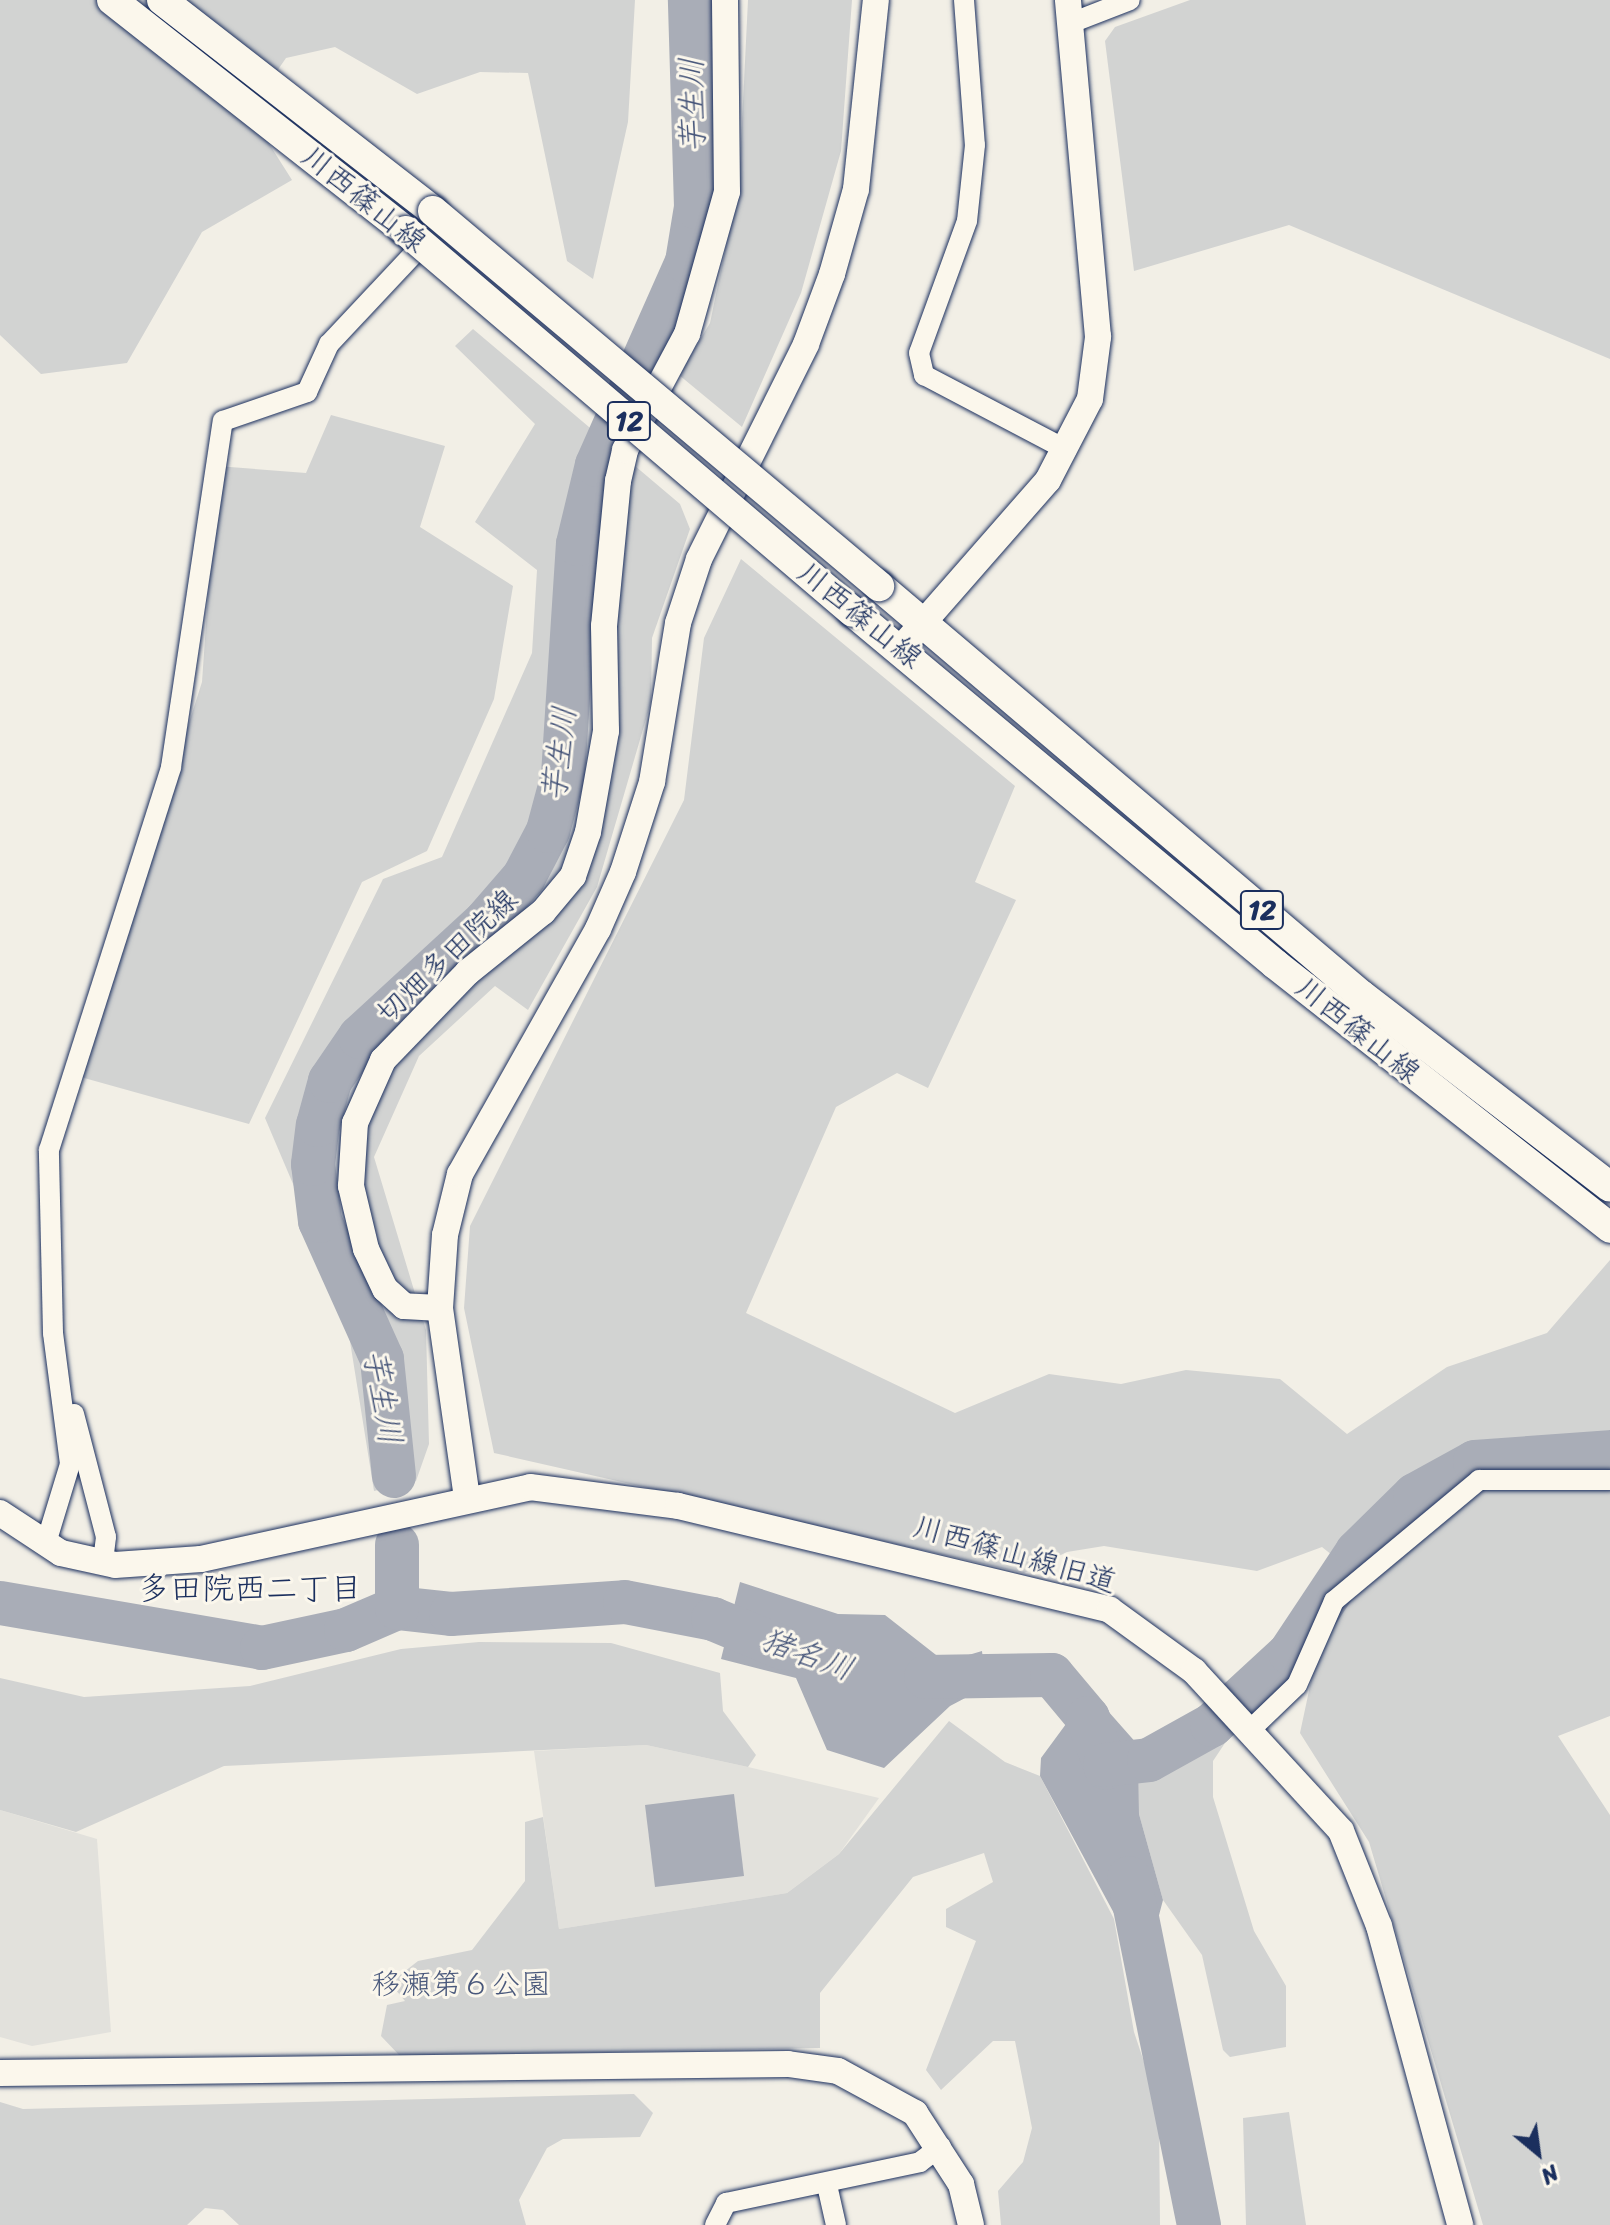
<!DOCTYPE html>
<html>
<head>
<meta charset="utf-8">
<style>
	body { margin:0 }
	#map { position:relative; width:1610px; height:2225px; overflow:hidden; background:#f2efe6; font-family:Sriracha,"Klee One",sans-serif }
	div>[style] { position:absolute }
	.built>* { inset:0; background:#e2e1dc }
	.green>* { inset:0; background:#d2d3d2 }
	.water>* { inset:0; background:#a9adb7 }
	.river>* { height:44px; margin:-22px; padding:0 22px; transform-origin:22px; border-radius:22px; background:#a9adb7 }
	.roads { filter:drop-shadow(0 0 2px #1b2f5e) drop-shadow(0 0 2px #1b2f5e) }
	.street>* { height:20px; margin:-10px; padding:0 10px; transform-origin:10px; border-radius:10px; background:#fbf7ec }
	.secondary>* { height:26px; margin:-13px; padding:0 13px; transform-origin:13px; border-radius:13px; background:#fbf7ec }
	.primary>* { height:30px; margin:-15px; padding:0 15px; transform-origin:15px; border-radius:15px; background:#fbf7ec }
	.bridges { filter:drop-shadow(0 0 2px #1b2f5e) drop-shadow(0 0 2px #1b2f5e) }
	.primary-bridge>* { height:30px; margin:-15px; padding:0 15px; transform-origin:15px; border-radius:15px; background:#fbf7ec }
	span { translate:-50% -50%; white-space:nowrap; text-align:center; line-height:1.15; -webkit-text-stroke:6px #fbf7ec; paint-order:stroke }
	.shield-label span { padding:2px 6px; background:#fbf7ec; border:2px solid; border-radius:6px; -webkit-text-stroke-width:0 }
	.shield-label { font-size:28px; color:#1b2f5e; font-weight:700 }
	.street-label { font-size:30px; color:#1b2f5e }
	.park-label { font-size:30px; color:#49587b }
	.water-label { font-size:32px; color:#465579; font-style:italic }
	.neighbourhood-label { font-size:32px; color:#1b2f5e }
	.north { position:absolute; left:1498px; top:2113px; width:80px; height:80px; -webkit-text-stroke:6px #fbf7ec; paint-order:stroke; rotate:151deg; font-size:22px; font-weight:700; line-height:32px; text-align:center; color:#1b2f5e }
	.north::after { content:''; display:block; margin:auto; width:28px; height:36px; background:#1b2f5e; clip-path:polygon(50% 0,100% 100%,50% 72%,0 100%) }
</style>
</head>
<body>
<div id="map">
	<div class="built">
		<div style="clip-path:polygon(646px 1745px,748px 1767px,879px 1798px,839px 1854px,787px 1893px,559px 1929px,534px 1751px)"></div>
		<div style="clip-path:polygon(0 1810px,97px 1839px,111px 2032px,32px 2046px,0 2037px)"></div>
	</div>
	<div class="green">
		<div style="clip-path:polygon(0 0,635px 0,628px 122px,593px 279px,567px 261px,528px 73px,480px 72px,417px 94px,335px 47px,286px 58px,249px 112px,292px 180px,202px 232px,127px 363px,41px 374px,0 335px)"></div>
		<div style="clip-path:polygon(748px 0,852px 0,841px 151px,801px 293px,742px 427px,679px 375px,710px 323px,739px 184px)"></div>
		<div style="clip-path:polygon(1190px 0,1610px 0,1610px 359px,1289px 225px,1134px 271px,1105px 41px,1115px 27px)"></div>
		<div style="clip-path:polygon(473px 329px,680px 504px,690px 529px,652px 638px,651px 702px,597px 887px,528px 1010px,495px 986px,419px 1056px,374px 1157px,426px 1330px,429px 1444px,416px 1481px,374px 1491px,344px 1304px,265px 1118px,383px 879px,442px 857px,532px 653px,537px 570px,475px 522px,535px 424px,455px 346px)"></div>
		<div style="clip-path:polygon(331px 415px,445px 446px,420px 527px,513px 586px,494px 699px,427px 851px,362px 882px,249px 1124px,77px 1076px,202px 682px,217px 466px,306px 473px)"></div>
		<div style="clip-path:polygon(741px 559px,1015px 786px,975px 882px,1016px 900px,928px 1088px,897px 1073px,836px 1107px,746px 1313px,955px 1413px,1049px 1374px,1121px 1384px,1186px 1370px,1280px 1379px,1347px 1434px,1447px 1367px,1547px 1333px,1610px 1260px,1610px 1716px,1558px 1736px,1610px 1815px,1610px 2225px,1483px 2225px,1369px 1842px,1300px 1733px,1337px 1559px,1322px 1547px,1257px 1571px,1104px 1546px,1067px 1552px,1024px 1573px,494px 1453px,464px 1308px,470px 1226px,684px 800px,704px 638px)"></div>
		<div style="clip-path:polygon(479px 1642px,611px 1643px,720px 1673px,723px 1711px,756px 1755px,748px 1767px,646px 1745px,224px 1766px,76px 1832px,0 1810px,0 1678px,84px 1697px,250px 1686px,401px 1649px)"></div>
		<div style="clip-path:polygon(1197px 1716px,1229px 1737px,1213px 1761px,1213px 1797px,1254px 1931px,1286px 1986px,1286px 2047px,1230px 2057px,1223px 2050px,1202px 1955px,1163px 1900px,1139px 1814px,1138px 1745px)"></div>
		<div style="clip-path:polygon(949px 1721px,1005px 1762px,1040px 1776px,1114px 1919px,1134px 2032px,1159px 2107px,1160px 2225px,1001px 2225px,998px 2191px,1023px 2162px,1032px 2128px,1015px 2041px,993px 2041px,941px 2090px,926px 2070px,976px 1941px,946px 1927px,946px 1909px,993px 1882px,984px 1853px,913px 1877px,820px 1993px,820px 2048px,400px 2056px,381px 2036px,387px 2005px,405px 2001px,390px 1983px,418px 1961px,472px 1950px,525px 1881px,525px 1822px,543px 1817px,559px 1929px,787px 1893px,839px 1854px)"></div>
		<div style="clip-path:polygon(634px 2094px,653px 2113px,640px 2137px,563px 2139px,547px 2148px,519px 2200px,526px 2225px,239px 2225px,223px 2210px,205px 2208px,187px 2225px,0 2225px,0 2102px,23px 2109px)"></div>
		<div style="clip-path:polygon(1289px 2112px,1306px 2225px,1246px 2225px,1243px 2118px)"></div>
	</div>
	<div class="water">
		<div style="clip-path:polygon(740px 1582px,838px 1614px,885px 1615px,945px 1662px,982px 1651px,986px 1687px,950px 1706px,884px 1768px,827px 1750px,796px 1678px,721px 1659px)"></div>
		<div style="clip-path:polygon(1100px 1702px,1138px 1745px,1139px 1814px,1163px 1900px,1152px 1942px,1123px 1930px,1040px 1776px,1041px 1758px,1066px 1724px)"></div>
		<div style="clip-path:polygon(734px 1794px,744px 1876px,655px 1887px,645px 1805px)"></div>
	</div>
	<div class="river">
		<div style="left:394px;top:1476px;width:118px;rotate:-95.9deg"></div>
		<div style="left:382px;top:1359px;width:151px;rotate:-114.2deg"></div>
		<div style="left:320px;top:1221px;width:57px;rotate:-97deg"></div>
		<div style="left:313px;top:1164px;width:39px;rotate:-83deg"></div>
		<div style="left:318px;top:1125px;width:46px;rotate:-74.7deg"></div>
		<div style="left:330px;top:1081px;width:53px;rotate:-55.7deg"></div>
		<div style="left:360px;top:1037px;width:171px;rotate:-42.6deg"></div>
		<div style="left:486px;top:921px;width:58px;rotate:-49.2deg"></div>
		<div style="left:524px;top:877px;width:52px;rotate:-62.4deg"></div>
		<div style="left:548px;top:831px;width:58px;rotate:-75deg"></div>
		<div style="left:563px;top:775px;width:231px;rotate:-86.3deg"></div>
		<div style="left:578px;top:544px;width:81px;rotate:-76.5deg"></div>
		<div style="left:597px;top:465px;width:222px;rotate:-66.1deg"></div>
		<div style="left:687px;top:262px;width:56px;rotate:-80.7deg"></div>
		<div style="left:696px;top:207px;width:207px;rotate:-91.7deg"></div>
		<div style="left:0;top:1603px;width:266px;rotate:9.7deg"></div>
		<div style="left:262px;top:1648px;width:86px;rotate:-12.1deg"></div>
		<div style="left:346px;top:1630px;width:56px;rotate:-23.3deg"></div>
		<div style="left:397px;top:1608px;width:54px;rotate:6.3deg"></div>
		<div style="left:451px;top:1614px;width:174px;rotate:-3.9deg"></div>
		<div style="left:625px;top:1602px;width:90px;rotate:10.9deg"></div>
		<div style="left:713px;top:1619px;width:76px;rotate:22.5deg"></div>
		<div style="left:397px;top:1608px;width:63px;rotate:-90deg"></div>
		<div style="left:926px;top:1677px;width:126px;rotate:-0.9deg"></div>
		<div style="left:1052px;top:1675px;width:56px;rotate:50.1deg"></div>
		<div style="left:1088px;top:1718px;width:53px;rotate:70.2deg"></div>
		<div style="left:1105px;top:1765px;width:44px;rotate:-6.5deg"></div>
		<div style="left:1149px;top:1760px;width:72px;rotate:-29.1deg"></div>
		<div style="left:1212px;top:1725px;width:106px;rotate:-42.7deg"></div>
		<div style="left:1290px;top:1653px;width:121px;rotate:-56.4deg"></div>
		<div style="left:1357px;top:1552px;width:81px;rotate:-44.5deg"></div>
		<div style="left:1415px;top:1495px;width:68px;rotate:-28.8deg"></div>
		<div style="left:1475px;top:1462px;width:135px;rotate:-4.2deg"></div>
		<div style="left:1129px;top:1878px;width:354px;rotate:78.6deg"></div>
	</div>
	<div class="roads">
		<div class="street">
			<div style="left:964px;top:0;width:145px;rotate:85.7deg"></div>
			<div style="left:975px;top:145px;width:76px;rotate:96deg"></div>
			<div style="left:967px;top:221px;width:140px;rotate:110deg"></div>
			<div style="left:919px;top:353px;width:23px;rotate:77deg"></div>
			<div style="left:924px;top:375px;width:161px;rotate:27.7deg"></div>
			<div style="left:1071px;top:23px;width:63px;rotate:-21.3deg"></div>
			<div style="left:74px;top:1414px;width:127px;rotate:75.4deg"></div>
			<div style="left:106px;top:1537px;width:25px;rotate:97deg"></div>
			<div style="left:46px;top:1543px;width:83px;rotate:-73.1deg"></div>
			<div style="left:70px;top:1464px;width:132px;rotate:-97.4deg"></div>
			<div style="left:53px;top:1333px;width:183px;rotate:-91.3deg"></div>
			<div style="left:49px;top:1150px;width:402px;rotate:-72.3deg"></div>
			<div style="left:171px;top:767px;width:350px;rotate:-81.5deg"></div>
			<div style="left:223px;top:421px;width:89px;rotate:-19deg"></div>
			<div style="left:307px;top:392px;width:53px;rotate:-65.4deg"></div>
			<div style="left:329px;top:344px;width:136px;rotate:-46.8deg"></div>
			<div style="left:1249px;top:1731px;width:66px;rotate:-43.8deg"></div>
			<div style="left:1297px;top:1685px;width:92px;rotate:-66.2deg"></div>
			<div style="left:1334px;top:1601px;width:189px;rotate:-39.8deg"></div>
			<div style="left:1479px;top:1480px;width:131px"></div>
			<div style="left:827px;top:2185px;width:41px;rotate:77.3deg"></div>
			<div style="left:715px;top:2225px;width:25px;rotate:-63deg"></div>
			<div style="left:726px;top:2203px;width:198px;rotate:-11.9deg"></div>
			<div style="left:920px;top:2162px;width:26px;rotate:-37deg"></div>
		</div>
		<div class="secondary">
			<div style="left:901px;top:648px;width:223px;rotate:-48.8deg"></div>
			<div style="left:1048px;top:480px;width:91px;rotate:-62.6deg"></div>
			<div style="left:1090px;top:399px;width:63px;rotate:-82.6deg"></div>
			<div style="left:1098px;top:337px;width:338px;rotate:-95.1deg"></div>
			<div style="left:440px;top:1308px;width:36px;rotate:-177deg"></div>
			<div style="left:404px;top:1306px;width:25px;rotate:-138deg"></div>
			<div style="left:385px;top:1289px;width:44px;rotate:-115.4deg"></div>
			<div style="left:366px;top:1249px;width:65px;rotate:-103.4deg"></div>
			<div style="left:351px;top:1186px;width:63px;rotate:-86.4deg"></div>
			<div style="left:355px;top:1123px;width:69px;rotate:-66deg"></div>
			<div style="left:383px;top:1060px;width:122px;rotate:-46deg"></div>
			<div style="left:468px;top:972px;width:96px;rotate:-38.7deg"></div>
			<div style="left:543px;top:912px;width:47px;rotate:-50.2deg"></div>
			<div style="left:573px;top:876px;width:46px;rotate:-71.2deg"></div>
			<div style="left:588px;top:832px;width:103px;rotate:-79.9deg"></div>
			<div style="left:606px;top:731px;width:105px;rotate:-91.1deg"></div>
			<div style="left:604px;top:626px;width:146px;rotate:-84.5deg"></div>
			<div style="left:618px;top:481px;width:32px;rotate:-77deg"></div>
			<div style="left:625px;top:450px;width:132px;rotate:-61.9deg"></div>
			<div style="left:687px;top:334px;width:148px;rotate:-74.3deg"></div>
			<div style="left:727px;top:192px;width:192px;rotate:-90.6deg"></div>
			<div style="left:467px;top:1498px;width:192px;rotate:-98.1deg"></div>
			<div style="left:440px;top:1308px;width:73px;rotate:-86.1deg"></div>
			<div style="left:445px;top:1235px;width:63px;rotate:-76.2deg"></div>
			<div style="left:460px;top:1174px;width:281px;rotate:-60.6deg"></div>
			<div style="left:598px;top:929px;width:62px;rotate:-66.3deg"></div>
			<div style="left:623px;top:872px;width:95px;rotate:-72.1deg"></div>
			<div style="left:652px;top:782px;width:161px;rotate:-80.7deg"></div>
			<div style="left:678px;top:623px;width:67px;rotate:-71.8deg"></div>
			<div style="left:699px;top:559px;width:240px;rotate:-63.5deg"></div>
			<div style="left:806px;top:344px;width:75px;rotate:-69.6deg"></div>
			<div style="left:832px;top:274px;width:88px;rotate:-74.2deg"></div>
			<div style="left:856px;top:189px;width:190px;rotate:-84deg"></div>
			<div style="left:0;top:1513px;width:73px;rotate:33.3deg"></div>
			<div style="left:61px;top:1553px;width:55px;rotate:12.5deg"></div>
			<div style="left:115px;top:1565px;width:86px;rotate:-4deg"></div>
			<div style="left:201px;top:1559px;width:337px;rotate:-12.3deg"></div>
			<div style="left:530px;top:1487px;width:149px;rotate:7.3deg"></div>
			<div style="left:678px;top:1506px;width:444px;rotate:13.5deg"></div>
			<div style="left:1110px;top:1610px;width:104px;rotate:36deg"></div>
			<div style="left:1194px;top:1671px;width:217px;rotate:47.4deg"></div>
			<div style="left:1341px;top:1831px;width:102px;rotate:68.2deg"></div>
			<div style="left:1379px;top:1926px;width:310px;rotate:74.8deg"></div>
			<div style="left:0;top:2073px;width:788px;rotate:-0.65deg"></div>
			<div style="left:788px;top:2064px;width:50px;rotate:8deg"></div>
			<div style="left:838px;top:2071px;width:88px;rotate:28.6deg"></div>
			<div style="left:915px;top:2113px;width:85px;rotate:57.1deg"></div>
			<div style="left:961px;top:2184px;width:42px;rotate:76.3deg"></div>
		</div>
		<div class="primary">
			<div style="left:112px;top:0;width:374px;rotate:38.2deg"></div>
			<div style="left:162px;top:0;width:343px;rotate:37.9deg"></div>
			<div style="left:879px;top:586px;width:632px;rotate:40.32deg"></div>
			<div style="left:1361px;top:995px;width:314px;rotate:37.6deg"></div>
			<div style="left:853px;top:612px;width:550px;rotate:39.83deg"></div>
			<div style="left:1275px;top:964px;width:427px;rotate:38.2deg"></div>
		</div>
	</div>
	<div class="bridges">
		<div class="primary-bridge">
			<div style="left:433px;top:211px;width:583px;rotate:40.06deg"></div>
			<div style="left:406px;top:231px;width:587px;rotate:40.44deg"></div>
		</div>
	</div>
	<div class="shield-label">
		<span style="left:629px;top:421px">12</span>
		<span style="left:1262px;top:910px">12</span>
	</div>
	<div class="street-label">
		<span style="left:364px;top:199px;rotate:39deg">川西篠山線</span>
		<span style="left:860px;top:615px;rotate:39deg">川西篠山線</span>
		<span style="left:447px;top:956px;rotate:-43deg">切畑多田院線</span>
		<span style="left:1358px;top:1030px;rotate:39deg">川西篠山線</span>
		<span style="left:1015px;top:1554px;rotate:16deg">川西篠山線旧道</span>
	</div>
	<div class="park-label">
		<span style="left:461px;top:1984px">移瀬第６公園</span>
	</div>
	<div class="water-label">
		<span style="left:693px;top:105px;rotate:-91deg">芋生川</span>
		<span style="left:560px;top:754px;rotate:-83deg">芋生川</span>
		<span style="left:382px;top:1397px;rotate:80deg">芋生川</span>
		<span style="left:807px;top:1655px;rotate:20deg">猪名川</span>
	</div>
	<div class="neighbourhood-label">
		<span style="left:250px;top:1589px">多田院西二丁目</span>
	</div>
	<div class="north">N</div>
</div>
</body>
</html>
